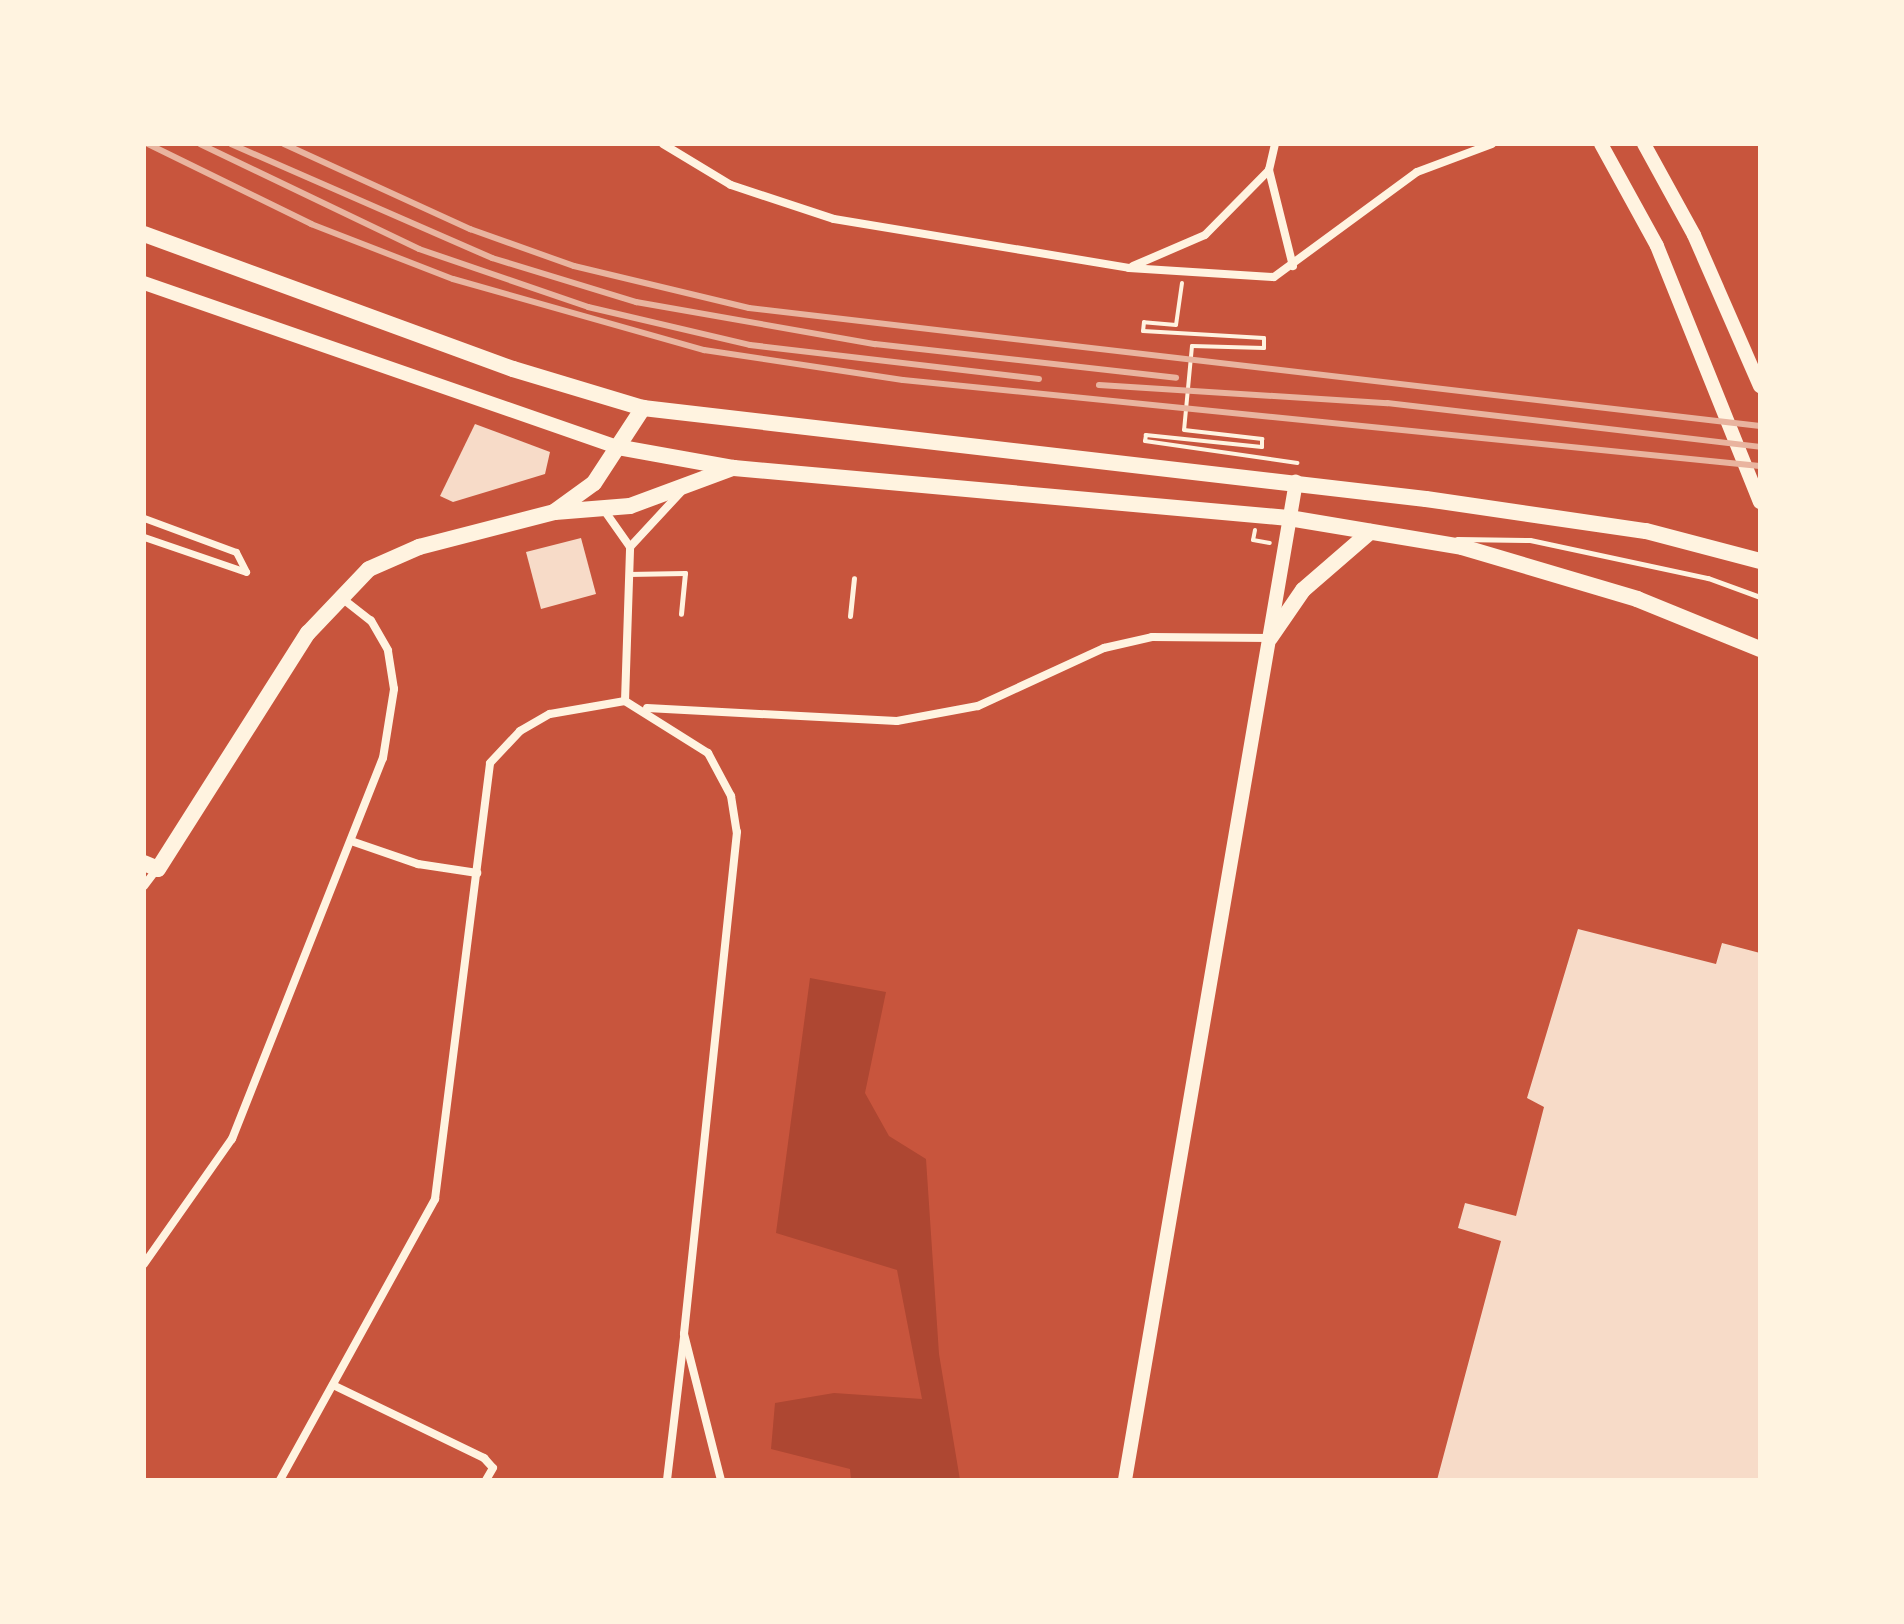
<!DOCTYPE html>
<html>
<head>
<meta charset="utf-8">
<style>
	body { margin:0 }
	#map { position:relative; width:1904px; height:1624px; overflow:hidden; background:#c8553d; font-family:Commissioner,sans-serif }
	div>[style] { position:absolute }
	.green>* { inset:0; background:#ae4732 }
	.building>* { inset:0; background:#f7dbc8 }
	.path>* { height:4px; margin:-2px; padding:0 2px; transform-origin:2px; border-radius:2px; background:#fff3e0 }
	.service>* { height:5px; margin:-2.5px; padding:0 2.5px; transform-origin:2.5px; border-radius:2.5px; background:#fff3e0 }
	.pedestrian>* { height:7px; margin:-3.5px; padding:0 3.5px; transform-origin:3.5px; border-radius:3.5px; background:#fff3e0 }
	.minor>* { height:8px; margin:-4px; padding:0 4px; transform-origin:4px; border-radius:4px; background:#fff3e0 }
	.secondary>* { height:14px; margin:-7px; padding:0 7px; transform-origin:7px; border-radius:7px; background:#fff3e0 }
	.primary>* { height:16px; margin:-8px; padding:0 8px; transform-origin:8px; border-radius:8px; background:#fff3e0 }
	.rail>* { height:6px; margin:-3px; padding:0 3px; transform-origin:3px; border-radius:3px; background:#e9b49f }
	span { translate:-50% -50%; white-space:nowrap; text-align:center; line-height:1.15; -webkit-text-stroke:8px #fff3e0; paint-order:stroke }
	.frame { position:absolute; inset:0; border:146px solid #fff3e0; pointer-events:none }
</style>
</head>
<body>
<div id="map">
	<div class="green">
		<div style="clip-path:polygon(810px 978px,886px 992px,865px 1093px,889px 1136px,926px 1159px,939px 1354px,960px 1480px,851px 1480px,850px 1469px,771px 1449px,775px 1403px,834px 1393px,922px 1399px,897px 1270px,776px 1233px)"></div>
	</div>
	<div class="building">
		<div style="clip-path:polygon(475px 424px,550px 452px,545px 474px,453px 502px,440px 496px)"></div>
		<div style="clip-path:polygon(581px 538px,596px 594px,541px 609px,526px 552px)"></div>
		<div style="clip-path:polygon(1578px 929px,1716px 964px,1722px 943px,1760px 953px,1760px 1480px,1437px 1480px,1501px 1241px,1458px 1228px,1465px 1203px,1516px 1216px,1544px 1107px,1527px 1098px)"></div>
	</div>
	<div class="path">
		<div style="left:1182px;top:283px;width:42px;rotate:98.1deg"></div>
		<div style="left:1176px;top:325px;width:32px;rotate:-175deg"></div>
		<div style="left:1144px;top:322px;width:9px;rotate:96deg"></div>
		<div style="left:1143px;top:331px;width:121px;rotate:3.3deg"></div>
		<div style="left:1264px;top:338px;width:10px;rotate:90deg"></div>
		<div style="left:1264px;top:348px;width:72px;rotate:-178.4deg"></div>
		<div style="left:1192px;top:346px;width:84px;rotate:95.4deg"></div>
		<div style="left:1184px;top:430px;width:79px;rotate:6.6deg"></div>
		<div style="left:1262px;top:439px;width:8px;rotate:90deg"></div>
		<div style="left:1262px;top:447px;width:117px;rotate:-174.1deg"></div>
		<div style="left:1146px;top:435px;width:6px;rotate:99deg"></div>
		<div style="left:1145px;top:441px;width:154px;rotate:8.2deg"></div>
		<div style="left:1255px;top:530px;width:10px;rotate:101deg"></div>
		<div style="left:1253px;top:540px;width:17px;rotate:10deg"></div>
	</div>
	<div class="service">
		<div style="left:1457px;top:539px;width:73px;rotate:0.8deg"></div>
		<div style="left:1530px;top:540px;width:182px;rotate:12.1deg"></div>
		<div style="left:1708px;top:578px;width:55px;rotate:20.1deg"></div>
		<div style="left:628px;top:574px;width:57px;rotate:-1deg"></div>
		<div style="left:685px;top:573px;width:41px;rotate:95.6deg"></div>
		<div style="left:850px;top:616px;width:38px;rotate:-84deg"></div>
	</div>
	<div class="pedestrian">
		<div style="left:144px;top:518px;width:98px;rotate:20.3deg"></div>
		<div style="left:236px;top:552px;width:22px;rotate:63deg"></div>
		<div style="left:144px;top:537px;width:108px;rotate:18.9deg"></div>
	</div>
	<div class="minor">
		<div style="left:663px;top:144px;width:79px;rotate:31.1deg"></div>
		<div style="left:731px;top:185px;width:108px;rotate:18.3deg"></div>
		<div style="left:834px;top:219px;width:299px;rotate:9.4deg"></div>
		<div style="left:1129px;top:268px;width:145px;rotate:3.6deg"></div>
		<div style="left:1274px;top:277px;width:177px;rotate:-36.3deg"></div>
		<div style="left:1417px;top:172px;width:80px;rotate:-20.5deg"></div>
		<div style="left:1269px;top:170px;width:99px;rotate:76deg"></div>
		<div style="left:1133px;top:266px;width:78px;rotate:-23.3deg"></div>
		<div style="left:1205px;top:235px;width:91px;rotate:-45.4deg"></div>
		<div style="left:1269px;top:170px;width:27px;rotate:-77deg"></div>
		<div style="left:604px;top:510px;width:45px;rotate:54.9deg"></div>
		<div style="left:625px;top:701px;width:154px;rotate:-88.1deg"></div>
		<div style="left:630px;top:547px;width:75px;rotate:-47.2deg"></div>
		<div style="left:647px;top:708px;width:250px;rotate:3deg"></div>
		<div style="left:897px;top:721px;width:82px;rotate:-10.5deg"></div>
		<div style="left:978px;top:706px;width:139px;rotate:-24.7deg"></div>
		<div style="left:1104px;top:648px;width:49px;rotate:-12.9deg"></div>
		<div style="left:1152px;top:637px;width:117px;rotate:0.5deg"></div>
		<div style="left:354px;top:842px;width:68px;rotate:19deg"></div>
		<div style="left:418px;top:864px;width:60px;rotate:8.7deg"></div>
		<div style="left:144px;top:886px;width:21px;rotate:-53deg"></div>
		<div style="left:144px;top:1264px;width:153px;rotate:-54.9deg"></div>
		<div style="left:232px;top:1139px;width:410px;rotate:-68.4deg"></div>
		<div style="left:383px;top:758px;width:70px;rotate:-80.9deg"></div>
		<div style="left:394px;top:689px;width:39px;rotate:-99deg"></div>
		<div style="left:388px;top:650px;width:34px;rotate:-120deg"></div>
		<div style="left:371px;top:621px;width:37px;rotate:-142deg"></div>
		<div style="left:333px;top:1385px;width:168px;rotate:25.8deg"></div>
		<div style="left:484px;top:1458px;width:13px;rotate:48deg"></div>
		<div style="left:493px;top:1468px;width:14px;rotate:120deg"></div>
		<div style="left:280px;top:1480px;width:321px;rotate:-61.1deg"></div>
		<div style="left:435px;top:1199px;width:439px;rotate:-82.8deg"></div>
		<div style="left:490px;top:763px;width:44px;rotate:-46.8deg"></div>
		<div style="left:520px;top:731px;width:34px;rotate:-30deg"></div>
		<div style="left:550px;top:714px;width:76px;rotate:-9.8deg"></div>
		<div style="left:625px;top:701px;width:98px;rotate:32.1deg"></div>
		<div style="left:708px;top:753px;width:49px;rotate:61.9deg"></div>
		<div style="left:731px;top:796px;width:36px;rotate:81deg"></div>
		<div style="left:737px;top:832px;width:505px;rotate:96.03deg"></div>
		<div style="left:684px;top:1334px;width:151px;rotate:75.8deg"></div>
		<div style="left:667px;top:1480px;width:143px;rotate:-83.2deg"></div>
	</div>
	<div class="secondary">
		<div style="left:1601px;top:144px;width:116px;rotate:61.2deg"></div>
		<div style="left:1657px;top:246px;width:276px;rotate:68.1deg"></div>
		<div style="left:1644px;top:144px;width:104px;rotate:61.2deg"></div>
		<div style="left:1694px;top:235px;width:165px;rotate:66.4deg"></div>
		<div style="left:144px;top:283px;width:501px;rotate:19.12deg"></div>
		<div style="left:1125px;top:1480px;width:1013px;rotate:-80.28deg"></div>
	</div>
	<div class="primary">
		<div style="left:144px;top:234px;width:393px;rotate:20.1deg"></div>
		<div style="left:513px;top:369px;width:136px;rotate:16.7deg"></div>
		<div style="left:643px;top:408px;width:788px;rotate:6.63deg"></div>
		<div style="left:1426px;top:499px;width:222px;rotate:8.3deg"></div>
		<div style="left:1646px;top:531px;width:118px;rotate:14.7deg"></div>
		<div style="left:617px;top:447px;width:119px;rotate:10.2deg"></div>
		<div style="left:734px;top:468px;width:557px;rotate:5.15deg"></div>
		<div style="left:1289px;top:518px;width:175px;rotate:9.5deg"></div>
		<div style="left:1462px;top:547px;width:183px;rotate:16.5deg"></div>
		<div style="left:1637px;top:599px;width:133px;rotate:22.1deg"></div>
		<div style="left:555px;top:512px;width:75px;rotate:-4.6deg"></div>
		<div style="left:630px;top:506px;width:110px;rotate:-20.3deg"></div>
		<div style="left:1270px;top:638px;width:58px;rotate:-55.5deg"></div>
		<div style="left:1303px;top:590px;width:89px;rotate:-40.9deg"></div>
		<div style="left:144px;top:863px;width:15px;rotate:23deg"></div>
		<div style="left:158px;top:869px;width:280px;rotate:-57.6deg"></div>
		<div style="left:308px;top:633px;width:88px;rotate:-46.4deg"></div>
		<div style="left:369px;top:569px;width:55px;rotate:-23.7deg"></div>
		<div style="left:419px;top:547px;width:139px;rotate:-14.5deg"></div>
		<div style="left:554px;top:512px;width:49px;rotate:-35.9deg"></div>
		<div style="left:594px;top:483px;width:90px;rotate:-56.8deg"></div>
	</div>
	<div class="rail">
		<div style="left:148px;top:144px;width:182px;rotate:26.1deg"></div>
		<div style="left:311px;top:224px;width:152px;rotate:21.2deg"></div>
		<div style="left:453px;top:279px;width:261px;rotate:15.8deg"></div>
		<div style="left:704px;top:350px;width:201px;rotate:8.6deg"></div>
		<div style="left:903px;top:380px;width:861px;rotate:5.73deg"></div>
		<div style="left:200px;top:144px;width:243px;rotate:25.6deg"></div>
		<div style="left:419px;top:249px;width:179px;rotate:18.9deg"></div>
		<div style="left:588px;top:307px;width:166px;rotate:13.2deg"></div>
		<div style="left:750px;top:345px;width:291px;rotate:6.7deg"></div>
		<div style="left:231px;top:144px;width:285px;rotate:23.6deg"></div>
		<div style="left:492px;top:258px;width:151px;rotate:17deg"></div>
		<div style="left:636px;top:302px;width:243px;rotate:10deg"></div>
		<div style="left:875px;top:344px;width:303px;rotate:6.4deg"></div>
		<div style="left:284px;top:144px;width:205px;rotate:24.6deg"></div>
		<div style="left:470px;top:229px;width:110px;rotate:19.6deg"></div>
		<div style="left:574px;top:266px;width:180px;rotate:13.5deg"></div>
		<div style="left:749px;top:308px;width:1018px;rotate:6.66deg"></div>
		<div style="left:1099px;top:385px;width:289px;rotate:3.6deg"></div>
		<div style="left:1387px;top:403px;width:376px;rotate:6.7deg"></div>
	</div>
	<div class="frame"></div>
</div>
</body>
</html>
